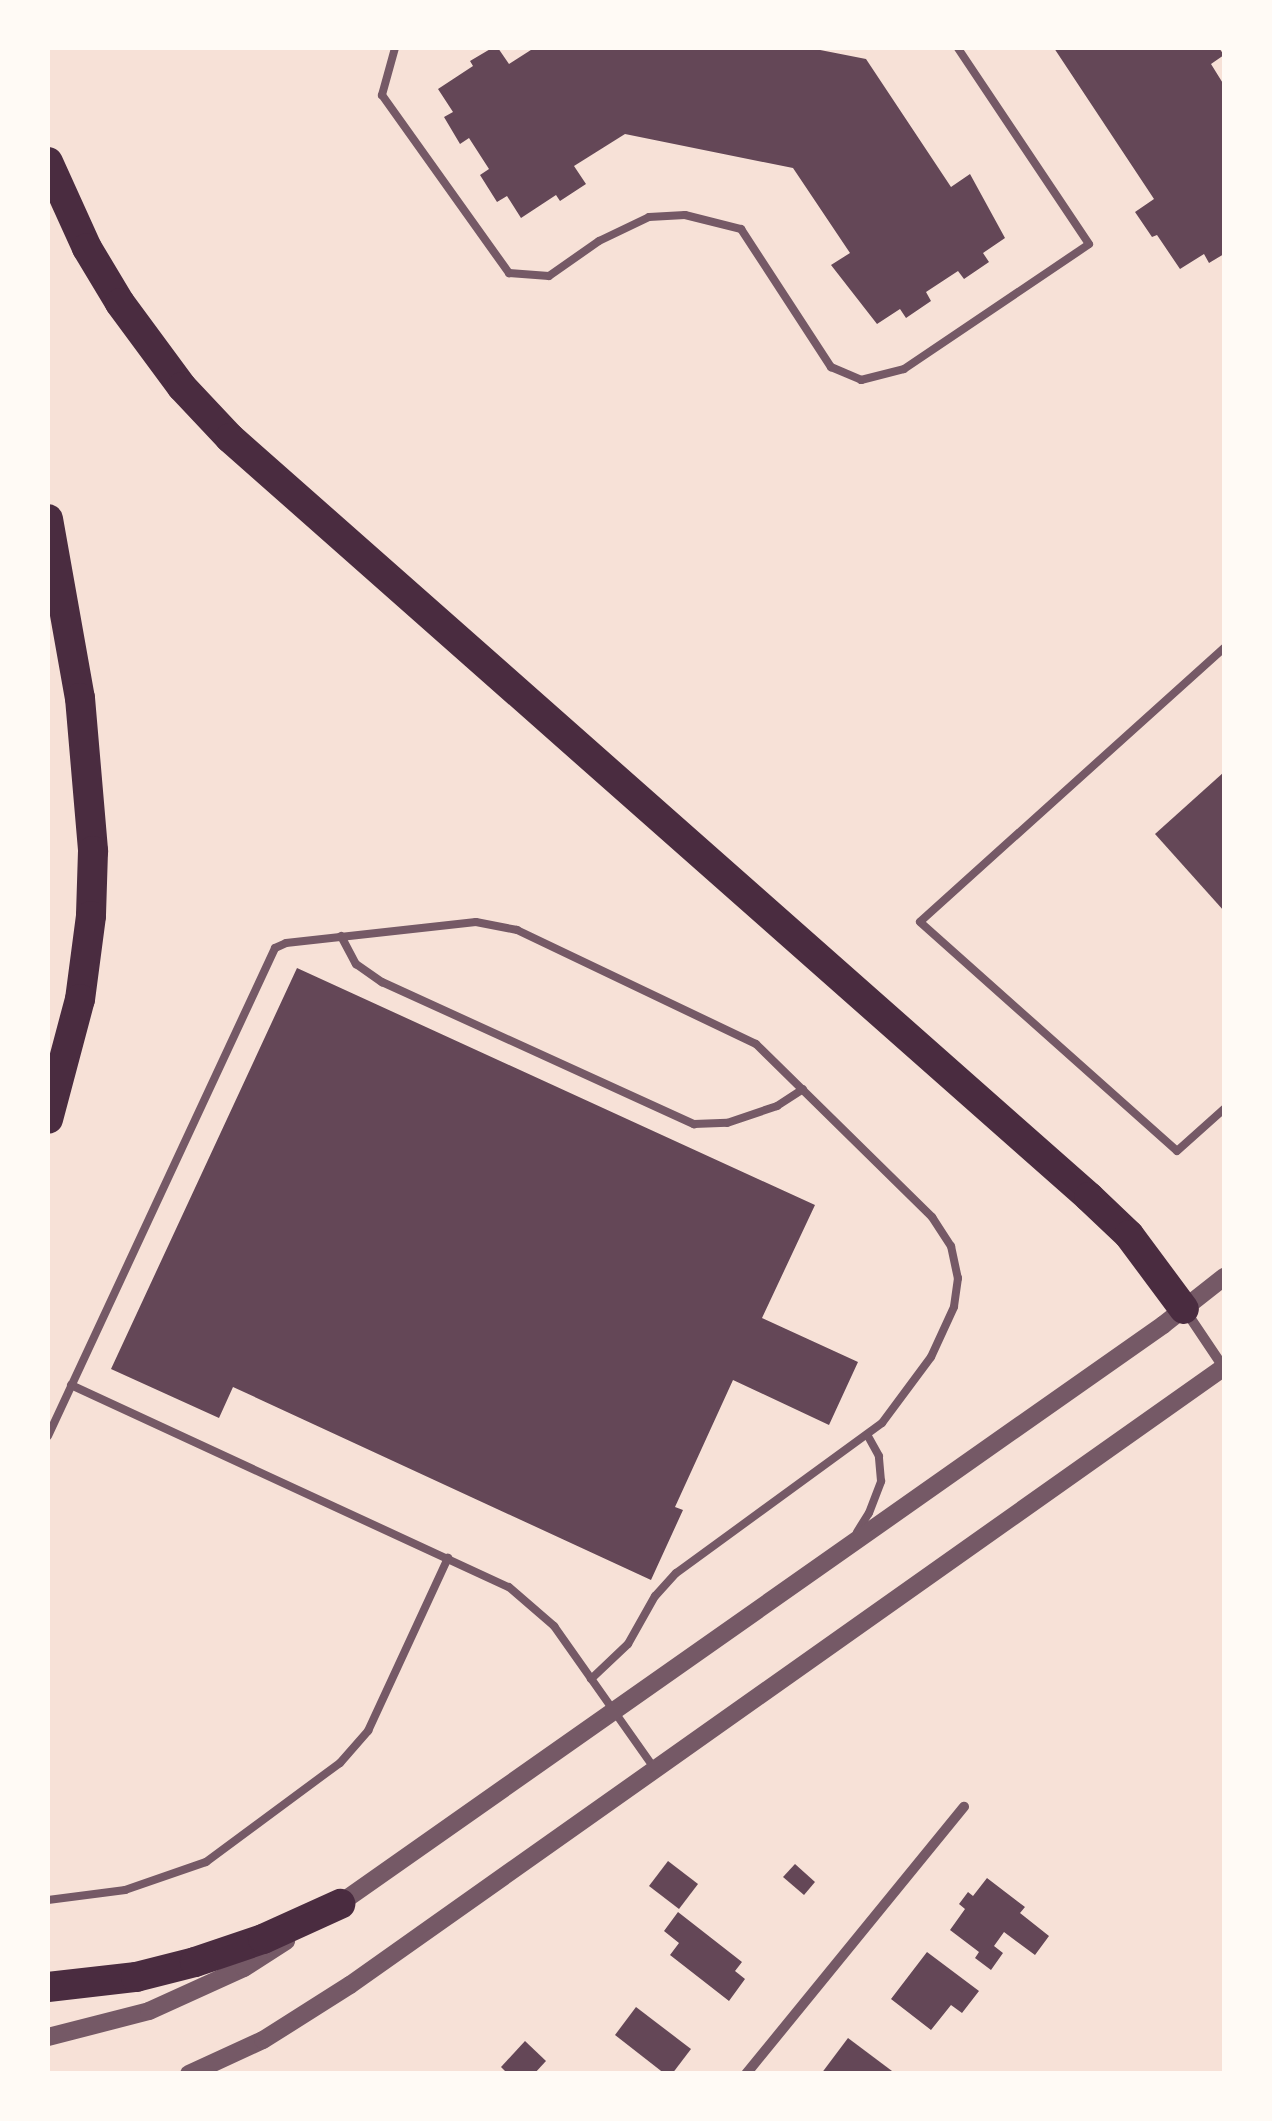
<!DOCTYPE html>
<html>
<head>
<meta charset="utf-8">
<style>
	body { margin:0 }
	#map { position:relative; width:1272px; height:2121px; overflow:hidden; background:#f7e1d7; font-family:"Sofia Sans Condensed",sans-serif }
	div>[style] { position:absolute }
	.building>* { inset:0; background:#644757 }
	.service>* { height:8px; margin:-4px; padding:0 4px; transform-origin:4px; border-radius:4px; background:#755966 }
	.minor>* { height:10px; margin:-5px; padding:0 5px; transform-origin:5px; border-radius:5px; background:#755966 }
	.tertiary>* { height:18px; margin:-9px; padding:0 9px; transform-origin:9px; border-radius:9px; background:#755966 }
	.motorway>* { height:30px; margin:-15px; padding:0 15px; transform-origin:15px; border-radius:15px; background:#4a2c40 }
	span { translate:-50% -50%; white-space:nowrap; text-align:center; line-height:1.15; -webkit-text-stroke:10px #fffaf5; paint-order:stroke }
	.frame { position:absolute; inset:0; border:50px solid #fffaf5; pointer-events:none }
</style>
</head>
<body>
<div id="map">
	<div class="building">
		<div style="clip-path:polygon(492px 48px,498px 48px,509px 64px,534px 48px,810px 48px,866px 59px,951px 187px,970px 174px,1005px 238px,983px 253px,989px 262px,964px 279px,958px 271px,926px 292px,931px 301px,906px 318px,900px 309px,877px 324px,831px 265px,850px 253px,793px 168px,625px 134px,574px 166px,586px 184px,560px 201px,556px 195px,521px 218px,507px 196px,497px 202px,480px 175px,489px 169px,469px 138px,460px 144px,444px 117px,453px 112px,438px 89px,473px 66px,470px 61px)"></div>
		<div style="clip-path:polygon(1054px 48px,1219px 48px,1224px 55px,1211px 64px,1224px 85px,1224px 254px,1209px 263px,1204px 254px,1180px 269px,1157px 235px,1152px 237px,1135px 212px,1154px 199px)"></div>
		<div style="clip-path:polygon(1224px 772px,1224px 911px,1155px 834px)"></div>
		<div style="clip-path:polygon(297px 968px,815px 1205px,762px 1318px,858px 1362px,829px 1425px,733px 1380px,675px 1507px,683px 1510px,651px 1580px,233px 1387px,219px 1418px,111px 1369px)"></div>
		<div style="clip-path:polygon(668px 1861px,698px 1884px,679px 1909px,649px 1886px)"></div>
		<div style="clip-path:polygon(795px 1864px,815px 1882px,804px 1895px,783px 1877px)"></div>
		<div style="clip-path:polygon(987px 1878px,1025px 1907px,1020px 1913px,1049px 1936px,1035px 1955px,1004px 1932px,994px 1946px,1003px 1953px,991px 1970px,975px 1958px,979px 1952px,950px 1930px,965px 1909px,959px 1904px,968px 1892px,973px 1896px)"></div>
		<div style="clip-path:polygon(678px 1912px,742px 1962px,735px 1971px,745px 1979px,729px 2001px,670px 1955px,679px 1943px,664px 1931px)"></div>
		<div style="clip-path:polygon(927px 1952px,979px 1991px,962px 2013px,951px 2005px,931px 2030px,891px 1999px)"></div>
		<div style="clip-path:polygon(636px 2007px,691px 2049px,672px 2074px,665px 2074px,615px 2035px)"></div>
		<div style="clip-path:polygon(848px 2038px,896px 2074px,821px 2074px)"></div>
		<div style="clip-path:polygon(525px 2041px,546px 2061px,534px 2074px,508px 2074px,501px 2067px)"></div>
	</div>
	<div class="service">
		<div style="left:395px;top:48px;width:49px;rotate:105.5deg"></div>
		<div style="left:382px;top:95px;width:219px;rotate:54.5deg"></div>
		<div style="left:509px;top:273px;width:40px;rotate:4.3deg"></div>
		<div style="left:549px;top:276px;width:61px;rotate:-35deg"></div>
		<div style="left:599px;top:241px;width:55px;rotate:-25.6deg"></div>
		<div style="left:649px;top:217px;width:36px;rotate:-3deg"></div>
		<div style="left:685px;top:215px;width:58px;rotate:14deg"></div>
		<div style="left:741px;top:229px;width:165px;rotate:56.9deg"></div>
		<div style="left:831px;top:367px;width:33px;rotate:23deg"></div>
		<div style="left:861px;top:380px;width:44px;rotate:-14.3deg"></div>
		<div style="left:904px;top:369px;width:223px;rotate:-34deg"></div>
		<div style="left:1089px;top:244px;width:236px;rotate:-123.8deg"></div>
		<div style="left:1224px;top:648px;width:409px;rotate:138deg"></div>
		<div style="left:920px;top:922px;width:344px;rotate:41.7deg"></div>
		<div style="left:1177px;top:1151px;width:63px;rotate:-41.8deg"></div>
		<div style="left:341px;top:936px;width:32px;rotate:62deg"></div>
		<div style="left:356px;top:964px;width:32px;rotate:35deg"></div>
		<div style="left:382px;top:982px;width:343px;rotate:24.5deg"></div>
		<div style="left:694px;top:1124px;width:33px;rotate:-2deg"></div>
		<div style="left:727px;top:1123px;width:53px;rotate:-18.8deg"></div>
		<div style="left:777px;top:1106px;width:31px;rotate:-33deg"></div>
		<div style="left:71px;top:1385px;width:482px;rotate:24.8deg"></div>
		<div style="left:509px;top:1587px;width:60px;rotate:40.9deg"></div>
		<div style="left:554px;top:1626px;width:174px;rotate:54.8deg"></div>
		<div style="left:48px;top:1436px;width:538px;rotate:-65.05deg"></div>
		<div style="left:275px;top:948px;width:12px;rotate:-24deg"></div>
		<div style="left:286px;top:943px;width:191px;rotate:-6.3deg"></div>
		<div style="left:476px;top:922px;width:42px;rotate:11deg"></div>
		<div style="left:517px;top:930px;width:265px;rotate:25.5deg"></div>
		<div style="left:756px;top:1044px;width:247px;rotate:44.5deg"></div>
		<div style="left:932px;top:1217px;width:35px;rotate:57deg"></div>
		<div style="left:951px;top:1246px;width:33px;rotate:78deg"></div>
		<div style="left:958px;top:1278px;width:29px;rotate:98deg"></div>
		<div style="left:954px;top:1307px;width:55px;rotate:114.7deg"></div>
		<div style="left:931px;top:1357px;width:82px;rotate:126.6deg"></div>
		<div style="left:882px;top:1423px;width:255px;rotate:143.9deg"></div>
		<div style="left:676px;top:1573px;width:31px;rotate:132deg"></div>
		<div style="left:655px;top:1596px;width:55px;rotate:119.4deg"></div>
		<div style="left:628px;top:1644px;width:51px;rotate:136.6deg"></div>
		<div style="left:857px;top:1532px;width:22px;rotate:-58deg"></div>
		<div style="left:869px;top:1513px;width:34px;rotate:-69deg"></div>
		<div style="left:881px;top:1481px;width:25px;rotate:-95deg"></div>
		<div style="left:879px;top:1456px;width:23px;rotate:-119deg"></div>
		<div style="left:48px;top:1900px;width:78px;rotate:-7.4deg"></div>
		<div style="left:125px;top:1890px;width:86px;rotate:-19.1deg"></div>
		<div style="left:206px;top:1862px;width:167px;rotate:-36.5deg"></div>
		<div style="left:340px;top:1763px;width:43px;rotate:-48.8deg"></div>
		<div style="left:368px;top:1731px;width:191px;rotate:-65.2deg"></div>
	</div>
	<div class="minor">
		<div style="left:1185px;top:1310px;width:70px;rotate:56.1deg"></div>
		<div style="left:746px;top:2074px;width:345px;rotate:-50.8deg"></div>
	</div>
	<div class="tertiary">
		<div style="left:332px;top:1909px;width:1016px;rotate:-35.1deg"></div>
		<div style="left:1163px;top:1325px;width:78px;rotate:-38.2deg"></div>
		<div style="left:48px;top:2037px;width:104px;rotate:-14.4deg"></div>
		<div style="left:149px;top:2011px;width:104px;rotate:-24.4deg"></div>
		<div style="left:244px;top:1968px;width:50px;rotate:-32.7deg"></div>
		<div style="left:189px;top:2074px;width:81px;rotate:-24.7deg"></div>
		<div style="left:263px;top:2040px;width:103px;rotate:-32.3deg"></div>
		<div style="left:350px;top:1985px;width:1070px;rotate:-35.26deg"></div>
	</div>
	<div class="motorway">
		<div style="left:48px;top:162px;width:94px;rotate:65.6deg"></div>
		<div style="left:87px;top:248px;width:64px;rotate:59deg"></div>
		<div style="left:120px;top:303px;width:104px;rotate:53.6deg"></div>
		<div style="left:182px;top:387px;width:70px;rotate:46.7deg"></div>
		<div style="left:230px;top:438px;width:1146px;rotate:41.46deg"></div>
		<div style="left:1089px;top:1197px;width:55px;rotate:43.5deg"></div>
		<div style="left:1129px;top:1235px;width:92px;rotate:53.4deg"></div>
		<div style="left:48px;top:519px;width:182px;rotate:79.9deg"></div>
		<div style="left:80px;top:698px;width:154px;rotate:85.1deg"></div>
		<div style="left:93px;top:851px;width:65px;rotate:91.8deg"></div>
		<div style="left:91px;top:916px;width:84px;rotate:97.5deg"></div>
		<div style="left:80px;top:999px;width:124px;rotate:104.9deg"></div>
		<div style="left:48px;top:1987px;width:89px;rotate:-6.5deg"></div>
		<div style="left:136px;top:1977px;width:61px;rotate:-14.3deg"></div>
		<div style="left:195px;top:1962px;width:72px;rotate:-18.7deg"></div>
		<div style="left:263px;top:1939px;width:85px;rotate:-24.4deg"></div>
	</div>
	<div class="frame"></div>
</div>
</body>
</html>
